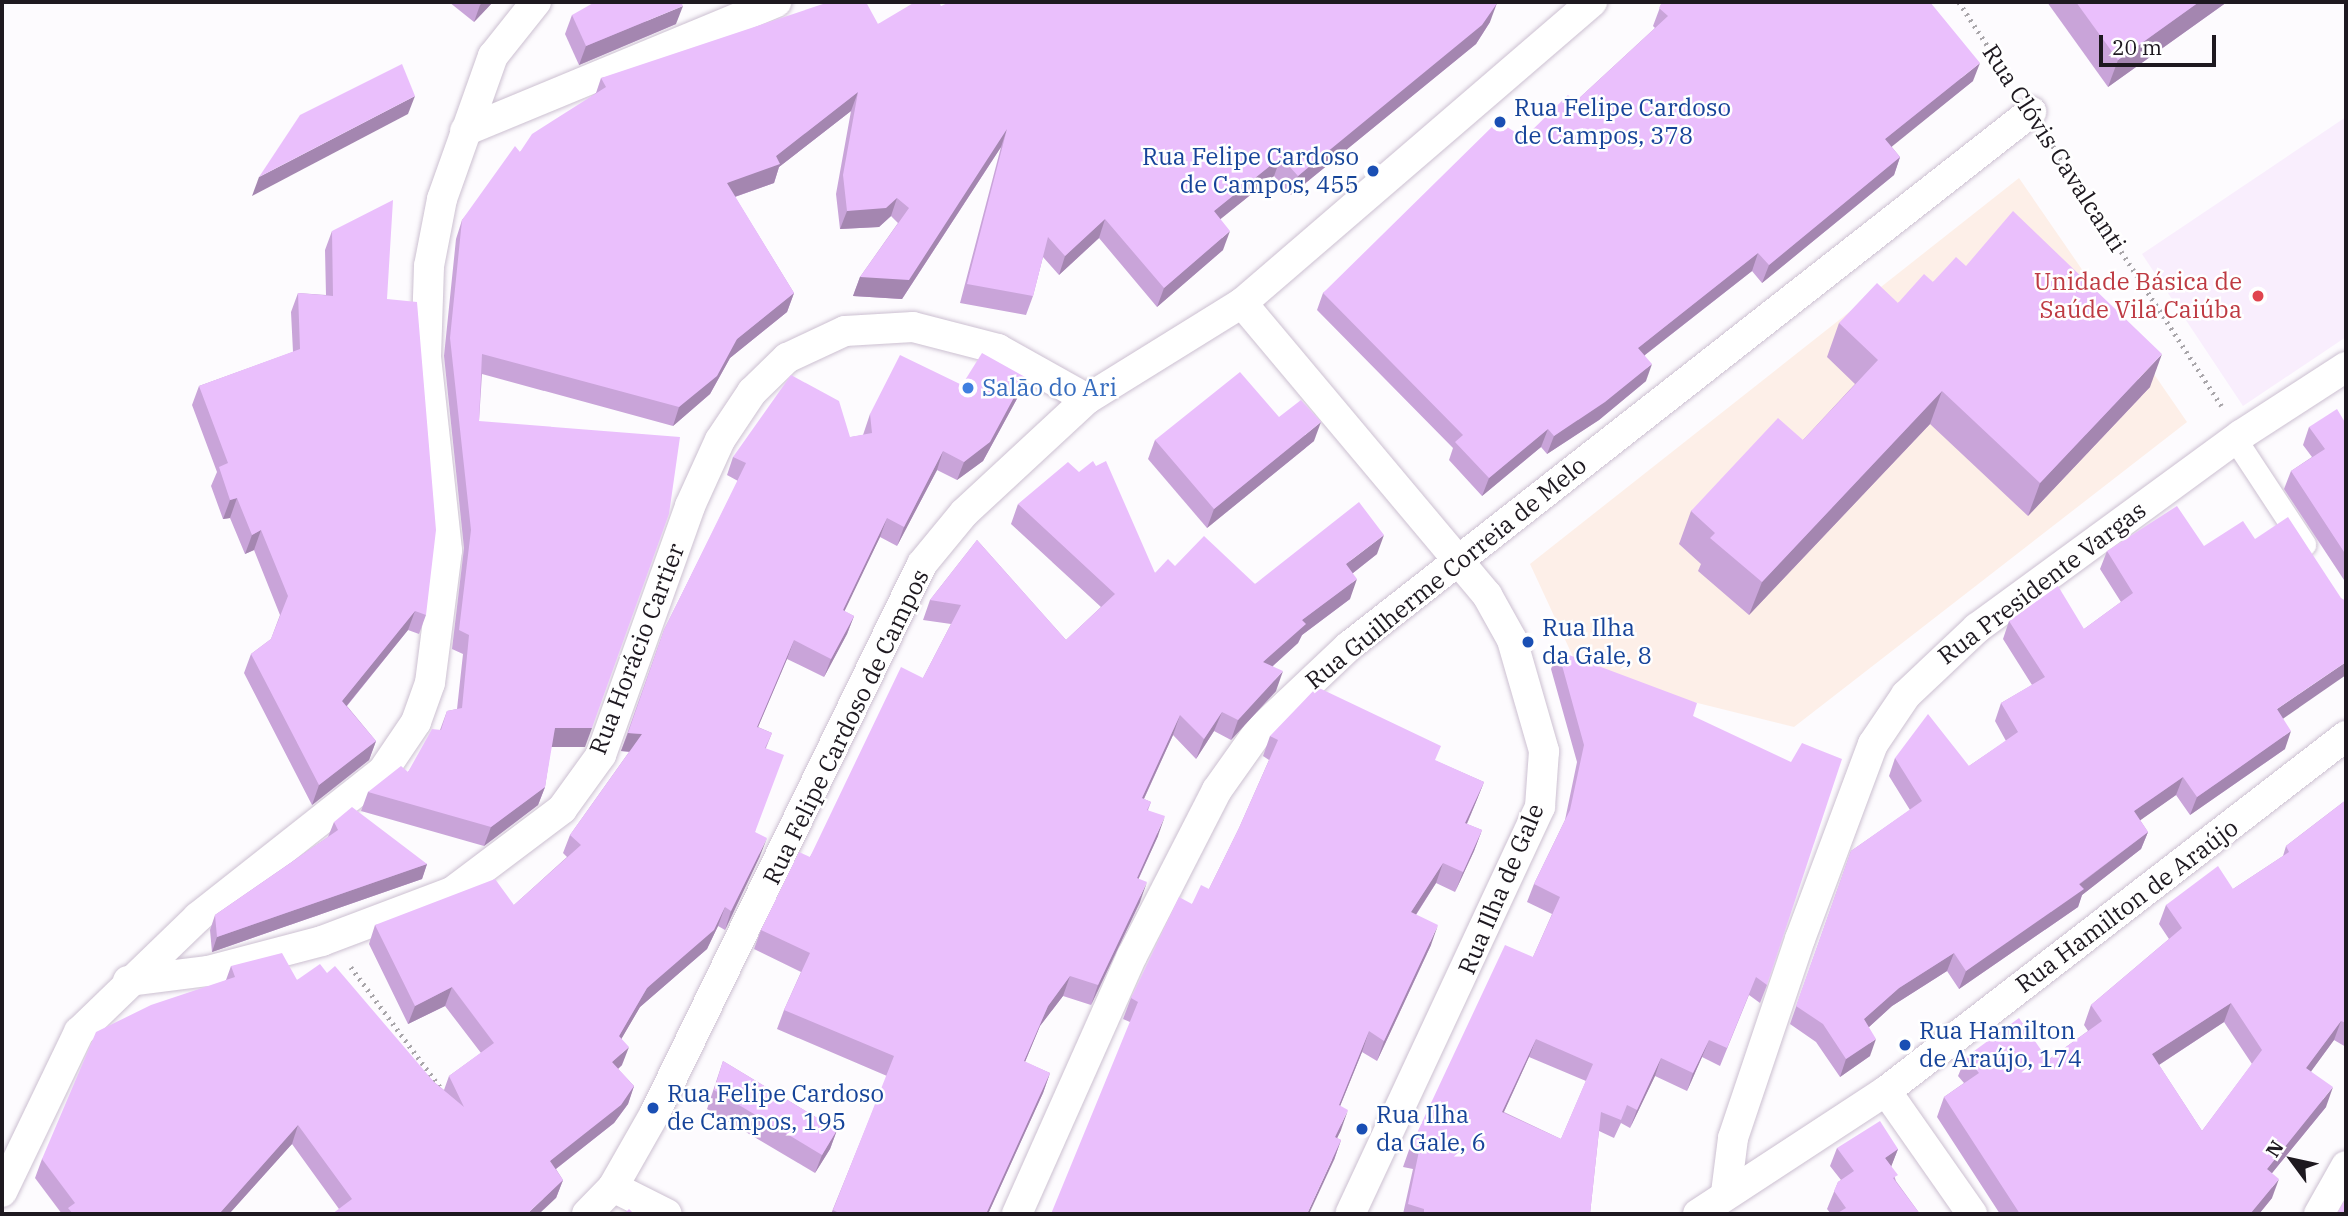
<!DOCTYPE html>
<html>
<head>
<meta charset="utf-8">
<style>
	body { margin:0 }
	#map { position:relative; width:2348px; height:1216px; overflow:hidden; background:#fdfbfe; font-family:"IBM Plex Serif",serif }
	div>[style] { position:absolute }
	.built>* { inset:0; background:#f9eefd }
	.education>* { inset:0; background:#fdefe8 }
	.path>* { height:4.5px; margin-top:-2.25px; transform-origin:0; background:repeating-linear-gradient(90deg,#a9a6aa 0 2px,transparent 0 7px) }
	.roads { filter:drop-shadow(0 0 2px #ccc0d1) drop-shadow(0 0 2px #ccc0d1) }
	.pedestrian>* { height:23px; margin:-11.5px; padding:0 11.5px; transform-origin:11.5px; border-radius:11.5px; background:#fff }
	.minor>* { height:30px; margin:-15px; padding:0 15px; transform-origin:15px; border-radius:15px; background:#fff }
	.wall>* { inset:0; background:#c9a4d9 }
	.shaded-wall>* { inset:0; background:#a486b0 }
	.building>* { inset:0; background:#eabffc }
	.dots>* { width:19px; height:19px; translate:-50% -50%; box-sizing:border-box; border:4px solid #fff; border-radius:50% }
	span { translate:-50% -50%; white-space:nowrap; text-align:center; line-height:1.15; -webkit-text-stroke:5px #fff; paint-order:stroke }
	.transit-label { font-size:24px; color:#164399 }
	.left { translate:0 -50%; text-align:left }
	.right { translate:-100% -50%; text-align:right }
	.street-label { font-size:24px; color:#1e1920 }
	.health-label { font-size:24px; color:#be3a42 }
	.shop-label { font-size:24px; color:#366cbe }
	.frame { position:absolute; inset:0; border:4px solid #1e1920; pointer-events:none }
	.north { position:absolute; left:2257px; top:1125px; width:70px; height:70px; -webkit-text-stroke:5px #fff; paint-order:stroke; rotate:303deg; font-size:19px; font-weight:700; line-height:28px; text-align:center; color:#1e1920 }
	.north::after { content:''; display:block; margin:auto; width:24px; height:32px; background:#1e1920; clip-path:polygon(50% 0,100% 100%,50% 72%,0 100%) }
	.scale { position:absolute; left:2099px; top:35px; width:117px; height:32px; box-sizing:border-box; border:4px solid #1e1920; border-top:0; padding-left:9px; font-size:21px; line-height:24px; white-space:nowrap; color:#1e1920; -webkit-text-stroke:5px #fff; paint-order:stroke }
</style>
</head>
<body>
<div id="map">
	<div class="built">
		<div style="clip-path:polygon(2346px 117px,2346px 337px,2243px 406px,2142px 254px)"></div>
	</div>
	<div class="education">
		<div style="clip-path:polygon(2019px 178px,2187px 422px,1794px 727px,1581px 674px,1530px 564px)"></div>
	</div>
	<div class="path">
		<div style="left:1959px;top:2px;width:97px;rotate:56.8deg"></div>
		<div style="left:2049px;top:140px;width:317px;rotate:57deg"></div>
		<div style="left:351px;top:967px;width:156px;rotate:53.4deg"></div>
	</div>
	<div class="roads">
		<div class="pedestrian">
			<div style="left:2235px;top:439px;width:126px;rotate:56.7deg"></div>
		</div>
		<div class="minor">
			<div style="left:465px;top:131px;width:337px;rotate:-22.5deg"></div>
			<div style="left:1242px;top:303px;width:381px;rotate:50deg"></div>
			<div style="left:1487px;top:595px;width:51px;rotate:60.9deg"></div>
			<div style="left:1512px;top:640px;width:116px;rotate:73.9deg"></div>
			<div style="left:1544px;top:751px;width:56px;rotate:94.1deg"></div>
			<div style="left:1540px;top:807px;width:449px;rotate:115deg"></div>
			<div style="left:128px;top:981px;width:81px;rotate:-7.1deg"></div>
			<div style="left:208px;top:971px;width:118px;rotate:-14.7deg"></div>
			<div style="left:322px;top:941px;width:139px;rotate:-20.7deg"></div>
			<div style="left:452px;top:892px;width:138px;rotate:-37deg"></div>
			<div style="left:562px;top:809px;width:67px;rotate:-54.2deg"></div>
			<div style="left:601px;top:755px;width:264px;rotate:-70.3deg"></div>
			<div style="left:690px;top:506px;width:72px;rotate:-65.6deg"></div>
			<div style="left:720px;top:440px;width:58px;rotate:-56.3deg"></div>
			<div style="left:752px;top:392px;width:49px;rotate:-44.2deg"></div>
			<div style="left:787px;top:358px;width:64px;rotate:-25deg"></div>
			<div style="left:845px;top:331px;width:68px;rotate:-3.4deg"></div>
			<div style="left:913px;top:327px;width:88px;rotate:14.5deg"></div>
			<div style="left:998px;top:349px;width:102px;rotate:29.3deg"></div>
			<div style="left:1886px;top:1091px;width:150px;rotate:55deg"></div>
			<div style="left:613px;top:1187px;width:60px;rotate:26.6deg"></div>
			<div style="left:2px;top:1192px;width:178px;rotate:-64.3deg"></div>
			<div style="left:79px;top:1032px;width:165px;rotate:-44deg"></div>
			<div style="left:198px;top:917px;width:236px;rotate:-38.3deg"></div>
			<div style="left:383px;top:771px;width:59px;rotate:-56deg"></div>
			<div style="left:416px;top:722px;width:41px;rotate:-70.3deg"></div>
			<div style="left:430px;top:683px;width:134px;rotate:-82.7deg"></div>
			<div style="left:447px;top:550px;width:194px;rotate:-96.2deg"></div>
			<div style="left:426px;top:357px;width:91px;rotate:-88.1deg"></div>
			<div style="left:429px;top:266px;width:68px;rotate:-79deg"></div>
			<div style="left:442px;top:199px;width:152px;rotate:-70.4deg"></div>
			<div style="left:493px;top:56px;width:69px;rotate:-51.5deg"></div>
			<div style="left:1726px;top:1193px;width:55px;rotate:-82.7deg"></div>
			<div style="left:1733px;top:1138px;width:210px;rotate:-71.4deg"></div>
			<div style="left:1800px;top:939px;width:208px;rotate:-69.5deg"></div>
			<div style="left:1873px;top:744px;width:59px;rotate:-56deg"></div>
			<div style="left:1906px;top:695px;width:98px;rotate:-43.3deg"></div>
			<div style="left:1977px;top:628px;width:327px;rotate:-36.2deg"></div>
			<div style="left:2241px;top:435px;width:125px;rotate:-32.9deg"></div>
			<div style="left:587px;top:1214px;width:37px;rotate:-46deg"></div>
			<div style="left:613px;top:1187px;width:85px;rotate:-60.4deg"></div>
			<div style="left:655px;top:1113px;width:610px;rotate:-64.06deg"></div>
			<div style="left:922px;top:564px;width:66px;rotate:-50.5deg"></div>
			<div style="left:964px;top:513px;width:168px;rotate:-42.8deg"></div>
			<div style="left:1087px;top:399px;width:182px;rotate:-31.8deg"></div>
			<div style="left:1242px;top:303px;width:462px;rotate:-40.7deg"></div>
			<div style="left:1017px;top:1214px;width:282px;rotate:-66deg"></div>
			<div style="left:1132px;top:956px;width:186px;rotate:-62.9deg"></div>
			<div style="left:1217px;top:790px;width:71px;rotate:-54.7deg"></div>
			<div style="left:1258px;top:732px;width:124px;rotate:-43.4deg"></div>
			<div style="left:1348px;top:647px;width:868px;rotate:-38.07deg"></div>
			<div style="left:1698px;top:1214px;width:225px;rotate:-33.2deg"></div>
			<div style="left:1886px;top:1091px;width:581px;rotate:-37.66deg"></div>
			<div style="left:2319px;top:1214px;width:55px;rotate:-60.6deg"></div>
		</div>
	</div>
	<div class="wall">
		<div style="clip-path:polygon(449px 2px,493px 2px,474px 22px)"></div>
		<div style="clip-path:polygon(1662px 2px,1973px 81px,1891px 146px,1900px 157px,1894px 175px,1762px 283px,1752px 271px,1645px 355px,1646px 381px,1599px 420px,1547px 454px,1541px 447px,1482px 496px,1449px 460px,1453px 448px,1317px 310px,1323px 293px,1524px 138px,1575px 102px,1655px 28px,1653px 26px)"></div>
		<div style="clip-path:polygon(2047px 2px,2227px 2px,2108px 87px)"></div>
		<div style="clip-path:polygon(941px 6px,1490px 22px,1476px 44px,1291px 195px,1274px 176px,1220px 219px,1223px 250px,1157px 307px,1099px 238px,1059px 275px,1043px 257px,1033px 296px,1026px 315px,960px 303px,1001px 147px,902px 299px,853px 296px,860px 277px,898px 223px,891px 216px,879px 227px,840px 229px,836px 194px,851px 111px,779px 167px,774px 183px,735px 197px,794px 293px,787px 312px,730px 358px,710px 394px,673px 426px,482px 374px,479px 421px,585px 747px,551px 747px,545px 787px,538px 805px,484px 846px,361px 811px,368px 792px,408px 772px,440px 730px,447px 711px,457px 709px,463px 654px,452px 649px,464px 548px,444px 356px,456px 239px,462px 220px,520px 152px,596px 93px,601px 78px,878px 24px)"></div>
		<div style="clip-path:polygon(572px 15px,676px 24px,579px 65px,565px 34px)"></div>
		<div style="clip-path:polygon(332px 231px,387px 299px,426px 615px,419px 634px,408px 630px,347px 706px,376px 741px,369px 760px,312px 805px,244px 673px,251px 654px,271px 639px,280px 615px,254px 550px,245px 554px,230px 518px,223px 519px,211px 486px,217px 472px,192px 405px,199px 386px,293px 352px,291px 312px,298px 293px,326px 295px,325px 250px)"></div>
		<div style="clip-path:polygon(1966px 266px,2150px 387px,2028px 516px,1930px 424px,1749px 615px,1698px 571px,1701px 564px,1679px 544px,1691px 511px,1803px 440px,1855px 384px,1827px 357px,1839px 323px,1898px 303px,1933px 282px)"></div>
		<div style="clip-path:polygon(1025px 377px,1019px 395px,983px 461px,957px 480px,937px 470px,897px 546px,880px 537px,844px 611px,854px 616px,847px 634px,824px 677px,787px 659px,758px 727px,772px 733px,766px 748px,755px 832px,760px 856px,725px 930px,718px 926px,707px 949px,640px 1007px,621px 1039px,622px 1065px,618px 1069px,634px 1086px,628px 1104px,614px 1123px,556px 1169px,563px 1180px,556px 1198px,339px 1209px,292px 1144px,229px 1214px,62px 1214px,35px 1178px,42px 1159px,226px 980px,231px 966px,297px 980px,327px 973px,434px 1082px,444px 1090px,449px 1076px,481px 1053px,445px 1006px,408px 1024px,369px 944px,375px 925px,514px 905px,567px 857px,563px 853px,570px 835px,629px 752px,621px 751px,664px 630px,738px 481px,727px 475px,733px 457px,863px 435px,870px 414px,962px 385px)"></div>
		<div style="clip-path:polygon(1279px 417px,1314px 441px,1207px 528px,1148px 459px,1155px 440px)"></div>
		<div style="clip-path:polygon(2346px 424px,2346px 583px,2284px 489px,2291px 471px,2312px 457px,2303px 445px,2309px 427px)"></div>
		<div style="clip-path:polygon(1018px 504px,1155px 573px,1175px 566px,1255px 584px,1377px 554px,1353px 573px,1350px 599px,1302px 635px,1298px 643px,1273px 666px,1276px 691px,1231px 740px,1214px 731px,1196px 759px,1173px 735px,1144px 799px,1151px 802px,1148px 810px,1158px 836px,1139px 878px,1140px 902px,1091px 1005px,1063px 996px,1040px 1026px,1025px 1062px,1050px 1073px,1043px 1093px,988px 1214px,831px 1214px,887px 1076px,777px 1029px,784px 1010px,801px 972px,754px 949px,761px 930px,810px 857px,923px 678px,951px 624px,923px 620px,930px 600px,977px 540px,1066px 640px,1101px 607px,1011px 524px)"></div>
		<div style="clip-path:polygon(2107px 551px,2283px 718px,2285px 749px,2190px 815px,2176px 795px,2140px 820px,2148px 832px,2141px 849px,2082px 895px,2078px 907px,1959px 989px,1947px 971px,1892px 1006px,1869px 1027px,1870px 1056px,1840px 1077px,1816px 1042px,1790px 1024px,1851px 851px,1910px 810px,1889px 776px,1895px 758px,1969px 766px,2006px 741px,1995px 721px,2001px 703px,2032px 685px,2003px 639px,2009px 621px,2084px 629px,2121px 602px,2100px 569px)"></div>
		<div style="clip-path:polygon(evenodd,1558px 651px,1693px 716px,1767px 985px,1760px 1003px,1749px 995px,1720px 1066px,1702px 1057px,1687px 1091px,1655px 1076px,1630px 1128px,1621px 1123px,1614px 1138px,1599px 1131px,1590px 1214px,1403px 1214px,1413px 1169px,1403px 1167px,1409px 1150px,1533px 957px,1552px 914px,1527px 902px,1534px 884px,1565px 820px,1577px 762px,1551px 669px,1558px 651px,1529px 1057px,1586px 1081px,1561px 1139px,1504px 1112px,1529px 1057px)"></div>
		<div style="clip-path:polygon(1270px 736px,1436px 761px,1484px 782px,1467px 824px,1482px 830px,1474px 851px,1455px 892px,1436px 883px,1416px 915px,1431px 945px,1377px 1061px,1362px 1052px,1340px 1106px,1341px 1130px,1337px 1138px,1341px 1140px,1334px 1160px,1130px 1022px,1123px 1019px,1131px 998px,1192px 904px,1209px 889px,1239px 828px,1269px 760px,1263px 756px)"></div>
		<div style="clip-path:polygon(evenodd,2346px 800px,2346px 1047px,2334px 1040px,2311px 1071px,2326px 1107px,2272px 1173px,2272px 1198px,2259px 1214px,2000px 1214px,1937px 1117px,1944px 1097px,1964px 1083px,1958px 1076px,1966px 1057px,2048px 1060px,2088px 1031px,2084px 1025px,2091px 1005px,2169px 939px,2159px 924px,2166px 905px,2233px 889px,2283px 856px,2286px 846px,2346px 800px,2224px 1022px,2252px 1064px,2202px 1131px,2159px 1065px,2224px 1022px)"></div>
		<div style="clip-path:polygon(334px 822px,427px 864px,422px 879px,212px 952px,210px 930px,215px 915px,328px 837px)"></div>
		<div style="clip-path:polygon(723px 1061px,837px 1130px,830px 1149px,815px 1173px,707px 1109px)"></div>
		<div style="clip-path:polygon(1837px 1148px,1898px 1149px,1891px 1166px,1896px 1181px,1920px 1214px,1831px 1214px,1827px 1209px,1838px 1182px,1841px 1180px,1830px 1166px)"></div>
	</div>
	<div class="shaded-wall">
		<div style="clip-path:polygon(483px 2px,493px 2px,474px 22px,480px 5px)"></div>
		<div style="clip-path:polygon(2199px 2px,2227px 2px,2108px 87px,2118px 60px)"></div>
		<div style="clip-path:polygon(1497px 3px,1490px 22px,1476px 44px,1291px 195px,1298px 176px)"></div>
		<div style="clip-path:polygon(683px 6px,676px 24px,579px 65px,586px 46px)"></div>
		<div style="clip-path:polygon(1980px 63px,1973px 81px,1879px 157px,1885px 139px)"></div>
		<div style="clip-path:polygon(858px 92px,851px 111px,779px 167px,774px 183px,720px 202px,727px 183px,776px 156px)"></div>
		<div style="clip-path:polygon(415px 96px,408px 114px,252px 196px,259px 177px)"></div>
		<div style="clip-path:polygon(1007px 129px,1001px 147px,902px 299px,853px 296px,860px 277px)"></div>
		<div style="clip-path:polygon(1281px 157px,1274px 176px,1207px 230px,1214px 211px)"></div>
		<div style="clip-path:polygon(1900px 157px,1894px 175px,1762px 283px,1769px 265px)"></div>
		<div style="clip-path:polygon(897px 198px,891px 216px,879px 227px,840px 229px,847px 211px)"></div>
		<div style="clip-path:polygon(1105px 219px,1099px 238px,1059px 275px,1065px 256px)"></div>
		<div style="clip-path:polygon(1230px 231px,1223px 250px,1157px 307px,1164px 288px)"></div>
		<div style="clip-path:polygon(1758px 253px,1752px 271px,1632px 365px,1638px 348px)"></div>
		<div style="clip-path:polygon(794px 293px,787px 312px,730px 358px,710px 394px,673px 426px,679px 407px,737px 339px)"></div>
		<div style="clip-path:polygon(2162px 354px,2150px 387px,2028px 516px,2040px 483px)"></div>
		<div style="clip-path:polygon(1652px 364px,1646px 381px,1599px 420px,1547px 454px,1554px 436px)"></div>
		<div style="clip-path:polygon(1025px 377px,1019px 395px,983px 461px,957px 480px,964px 462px)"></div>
		<div style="clip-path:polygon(1942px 391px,1930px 424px,1749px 615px,1762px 582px)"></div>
		<div style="clip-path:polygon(1321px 422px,1314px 441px,1207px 528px,1214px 509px)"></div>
		<div style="clip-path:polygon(1548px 429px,1541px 447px,1482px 496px,1489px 478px)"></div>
		<div style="clip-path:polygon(943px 451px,937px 470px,897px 546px,904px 527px)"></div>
		<div style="clip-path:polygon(237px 498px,230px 518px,223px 519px,230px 500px)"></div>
		<div style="clip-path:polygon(887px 518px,880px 537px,836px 629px,843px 610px)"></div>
		<div style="clip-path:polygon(261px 530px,254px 550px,245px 554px,252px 535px)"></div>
		<div style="clip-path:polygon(1384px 535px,1377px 554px,1339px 584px,1346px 564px)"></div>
		<div style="clip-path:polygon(1357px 579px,1350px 599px,1302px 635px,1298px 643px,1256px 681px,1263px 662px,1302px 620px)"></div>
		<div style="clip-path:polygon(415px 611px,408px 630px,335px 720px,342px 701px)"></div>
		<div style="clip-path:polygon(854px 616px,847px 634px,824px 677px,831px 659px)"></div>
		<div style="clip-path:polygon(794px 640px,787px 659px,750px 746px,757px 727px)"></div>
		<div style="clip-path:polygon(2346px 662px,2346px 675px,2271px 727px,2277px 709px)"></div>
		<div style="clip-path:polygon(1283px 671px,1276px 691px,1231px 740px,1238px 720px)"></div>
		<div style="clip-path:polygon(1222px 712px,1214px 731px,1196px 759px,1204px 739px)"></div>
		<div style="clip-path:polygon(1180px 715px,1173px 735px,1135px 818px,1142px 798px)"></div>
		<div style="clip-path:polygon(555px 728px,592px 728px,585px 747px,548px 747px)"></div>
		<div style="clip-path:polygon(2291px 731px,2285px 749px,2190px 815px,2197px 797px)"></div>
		<div style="clip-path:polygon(628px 733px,642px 734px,636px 752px,621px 751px)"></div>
		<div style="clip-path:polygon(376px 741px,369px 760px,312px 805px,319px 785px)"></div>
		<div style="clip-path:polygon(2183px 777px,2176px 795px,2128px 829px,2134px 811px)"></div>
		<div style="clip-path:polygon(1484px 782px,1476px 802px,1458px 844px,1465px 823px)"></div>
		<div style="clip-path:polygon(545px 787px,538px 805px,484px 846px,491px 827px)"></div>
		<div style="clip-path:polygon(1165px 816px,1158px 836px,1130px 897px,1137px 878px)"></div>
		<div style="clip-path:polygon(1482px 830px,1474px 851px,1455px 892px,1463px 872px)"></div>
		<div style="clip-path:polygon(2148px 832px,2141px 849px,2082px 895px,2078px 907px,1959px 989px,1966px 971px)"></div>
		<div style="clip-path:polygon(767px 838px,760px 856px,725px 930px,731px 911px)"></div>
		<div style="clip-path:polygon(1443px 863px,1436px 883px,1404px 933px,1411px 912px)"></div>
		<div style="clip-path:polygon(427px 864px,422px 879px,212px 952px,217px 937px)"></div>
		<div style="clip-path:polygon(1147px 882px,1140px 902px,1091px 1005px,1098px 985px)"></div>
		<div style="clip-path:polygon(725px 907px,718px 926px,707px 949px,640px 1007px,612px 1055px,619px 1036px,647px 988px)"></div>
		<div style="clip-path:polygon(1438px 925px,1431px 945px,1377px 1061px,1384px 1041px)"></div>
		<div style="clip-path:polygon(1954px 953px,1947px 971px,1892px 1006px,1858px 1037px,1864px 1019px,1899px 988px)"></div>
		<div style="clip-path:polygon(1070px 976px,1063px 996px,1040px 1026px,1017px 1081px,1024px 1061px,1048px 1006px)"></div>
		<div style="clip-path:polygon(452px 987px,445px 1006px,408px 1024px,415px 1006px)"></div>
		<div style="clip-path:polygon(2231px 1003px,2224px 1022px,2145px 1074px,2152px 1054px)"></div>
		<div style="clip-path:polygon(2341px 1021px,2334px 1040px,2299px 1088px,2306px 1068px)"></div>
		<div style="clip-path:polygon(1369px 1031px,1362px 1052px,1332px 1126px,1339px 1105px)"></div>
		<div style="clip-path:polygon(1536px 1039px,1529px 1057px,1496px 1129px,1502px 1112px)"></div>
		<div style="clip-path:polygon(1876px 1039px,1870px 1056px,1840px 1077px,1846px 1059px)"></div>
		<div style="clip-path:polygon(1709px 1040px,1702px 1057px,1687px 1091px,1693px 1073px)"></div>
		<div style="clip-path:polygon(629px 1047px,622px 1065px,605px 1081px,612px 1062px)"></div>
		<div style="clip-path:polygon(1661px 1058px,1655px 1076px,1630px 1128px,1637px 1110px)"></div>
		<div style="clip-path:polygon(1050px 1073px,1043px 1093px,988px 1214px,986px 1214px)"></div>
		<div style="clip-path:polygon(634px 1086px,628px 1104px,614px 1123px,543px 1179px,550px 1161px)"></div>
		<div style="clip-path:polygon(2333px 1087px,2326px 1107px,2259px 1189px,2267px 1169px)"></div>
		<div style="clip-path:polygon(1348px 1110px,1341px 1130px,1328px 1157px,1335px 1137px)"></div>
		<div style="clip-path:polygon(298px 1125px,292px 1144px,229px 1214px,219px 1214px)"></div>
		<div style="clip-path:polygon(837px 1130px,830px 1149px,815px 1173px,822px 1155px)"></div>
		<div style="clip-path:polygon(1341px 1140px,1334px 1160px,1309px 1214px,1307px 1214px)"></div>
		<div style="clip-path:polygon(1898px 1149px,1891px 1167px,1885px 1158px)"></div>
		<div style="clip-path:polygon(2279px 1179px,2272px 1198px,2259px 1214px,2250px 1214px)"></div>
		<div style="clip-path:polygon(563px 1180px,556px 1198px,539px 1214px,527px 1214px)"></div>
	</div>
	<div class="building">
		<div style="clip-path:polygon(595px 2px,681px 2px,683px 6px,586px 46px,572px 15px)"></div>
		<div style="clip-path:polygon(829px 2px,866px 2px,878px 24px,915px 2px,939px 2px,941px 6px,950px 2px,1498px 2px,1482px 25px,1298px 176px,1281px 157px,1214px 211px,1230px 231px,1164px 288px,1105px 219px,1065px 256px,1048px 237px,1033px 296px,967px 284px,1007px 129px,909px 280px,860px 277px,909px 208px,897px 198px,886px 208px,847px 211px,843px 175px,858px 92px,776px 156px,780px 164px,727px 183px,794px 293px,737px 339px,717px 376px,679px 407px,482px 354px,479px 421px,680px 437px,669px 514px,592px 728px,555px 728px,545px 787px,491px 827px,368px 792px,401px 766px,408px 772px,432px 729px,441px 730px,447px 711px,462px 708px,469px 635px,459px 630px,471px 530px,450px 338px,462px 220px,515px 146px,520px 152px,532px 134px,606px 87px,601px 78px)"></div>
		<div style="clip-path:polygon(1662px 2px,1930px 2px,1980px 63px,1885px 139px,1900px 157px,1769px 265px,1758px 253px,1638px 348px,1652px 364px,1605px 402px,1554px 436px,1548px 429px,1489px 478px,1455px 442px,1463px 435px,1323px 293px,1498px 121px,1524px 138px,1568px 95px,1575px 102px,1668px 16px,1659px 8px)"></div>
		<div style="clip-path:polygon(2076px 2px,2199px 2px,2118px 60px)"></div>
		<div style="clip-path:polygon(402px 64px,415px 96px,259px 177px,300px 115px)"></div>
		<div style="clip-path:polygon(393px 200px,387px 299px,417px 302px,436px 530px,426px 615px,415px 611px,342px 701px,376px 741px,319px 785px,251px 654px,271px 639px,288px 596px,261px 530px,252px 535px,237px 498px,230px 500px,219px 467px,228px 463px,199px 386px,300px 349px,298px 293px,333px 296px,332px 231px)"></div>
		<div style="clip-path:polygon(2013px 211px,2162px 354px,2040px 483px,1942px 391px,1762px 582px,1710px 538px,1715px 533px,1691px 511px,1778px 418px,1803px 440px,1878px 360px,1839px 323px,1877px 283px,1898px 303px,1924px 274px,1933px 282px,1956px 257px,1966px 266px)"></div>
		<div style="clip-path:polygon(982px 353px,1025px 377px,990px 442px,964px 462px,943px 451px,904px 527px,887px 518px,843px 610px,854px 616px,831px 659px,794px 640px,757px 727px,772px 733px,765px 748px,784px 755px,755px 832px,767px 838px,731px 911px,725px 907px,714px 930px,647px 988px,619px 1036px,629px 1047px,612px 1062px,634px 1086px,621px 1105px,550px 1161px,563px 1180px,527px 1214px,332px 1214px,352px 1199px,298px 1125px,219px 1214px,73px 1214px,68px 1208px,75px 1203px,42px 1159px,96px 1032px,151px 1005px,235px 977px,231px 966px,282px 953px,297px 980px,320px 964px,327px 973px,335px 966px,434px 1082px,464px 1107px,449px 1076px,494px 1043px,452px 987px,415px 1006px,375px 925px,495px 879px,514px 905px,581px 845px,570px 835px,642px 734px,628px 733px,664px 630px,746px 463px,733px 457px,791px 375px,839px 401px,850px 437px,872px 433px,870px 414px,900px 355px,962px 385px)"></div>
		<div style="clip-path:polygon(1240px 372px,1279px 417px,1301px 400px,1321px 422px,1214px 509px,1155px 440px)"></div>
		<div style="clip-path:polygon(2337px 409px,2346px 424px,2346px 555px,2291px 471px,2325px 449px,2309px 427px)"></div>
		<div style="clip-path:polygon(1093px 461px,1096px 466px,1106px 461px,1155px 573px,1168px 559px,1175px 566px,1204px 536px,1255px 584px,1359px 502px,1384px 535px,1346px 564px,1357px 579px,1302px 620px,1306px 624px,1263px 662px,1283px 671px,1238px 720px,1222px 712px,1204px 739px,1180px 715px,1142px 798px,1151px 802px,1147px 810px,1165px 816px,1137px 878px,1147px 882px,1098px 985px,1070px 976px,1048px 1006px,1024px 1061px,1050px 1073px,986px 1214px,841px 1214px,833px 1210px,894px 1056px,784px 1010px,810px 953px,761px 930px,799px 852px,810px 857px,901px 667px,923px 678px,961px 605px,930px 600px,977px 540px,1066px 640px,1115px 594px,1018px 504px,1068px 462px,1079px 472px)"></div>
		<div style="clip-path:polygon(2177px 506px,2204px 546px,2243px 521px,2255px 539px,2288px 517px,2341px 598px,2346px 601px,2346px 662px,2277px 709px,2291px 731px,2233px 772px,2197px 797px,2183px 777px,2134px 811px,2148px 832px,2079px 884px,2084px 889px,1966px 971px,1954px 953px,1899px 988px,1864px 1019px,1876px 1039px,1846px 1059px,1823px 1024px,1796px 1006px,1851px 851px,1922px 801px,1895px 758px,1928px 714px,1969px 766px,2018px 732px,2001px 703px,2045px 677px,2009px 621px,2058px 586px,2084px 629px,2133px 593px,2107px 551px)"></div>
		<div style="clip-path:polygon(evenodd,1558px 651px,1697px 703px,1693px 716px,1791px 762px,1802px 743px,1842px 759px,1767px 985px,1756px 977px,1727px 1048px,1709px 1040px,1693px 1073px,1661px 1058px,1637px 1110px,1627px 1105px,1621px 1120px,1601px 1112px,1590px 1214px,1424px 1214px,1424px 1209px,1408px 1204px,1419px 1151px,1409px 1150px,1505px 945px,1533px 957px,1560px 897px,1534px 884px,1570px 810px,1584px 745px,1558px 651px,1536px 1039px,1593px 1064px,1561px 1139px,1502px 1112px,1536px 1039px)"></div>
		<div style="clip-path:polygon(1317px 687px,1441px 746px,1435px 760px,1484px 782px,1465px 823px,1482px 830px,1463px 872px,1443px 863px,1411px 912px,1438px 925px,1384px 1041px,1369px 1031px,1339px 1105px,1348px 1110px,1335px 1137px,1341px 1140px,1307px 1214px,1051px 1214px,1138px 1002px,1131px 998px,1179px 897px,1192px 904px,1201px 885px,1209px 889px,1239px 828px,1278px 740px,1270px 736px)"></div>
		<div style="clip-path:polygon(evenodd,2346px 800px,2346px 1023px,2341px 1021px,2306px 1068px,2333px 1087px,2267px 1169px,2279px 1179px,2250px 1214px,2020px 1214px,1944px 1097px,1979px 1073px,1966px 1057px,2019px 1018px,2048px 1060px,2102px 1021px,2091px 1005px,2182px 928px,2166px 905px,2218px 866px,2233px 889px,2289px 852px,2286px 846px,2346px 800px,2231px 1003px,2262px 1050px,2202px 1131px,2152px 1054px,2231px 1003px)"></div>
		<div style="clip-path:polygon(352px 807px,427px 864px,217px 937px,215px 915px,338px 830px,334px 822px)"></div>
		<div style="clip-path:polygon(723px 1061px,837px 1130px,822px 1155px,714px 1090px)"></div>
		<div style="clip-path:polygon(1880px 1121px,1898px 1149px,1885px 1158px,1898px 1175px,1893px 1178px,1920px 1214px,1836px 1214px,1846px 1208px,1834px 1191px,1838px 1182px,1854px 1171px,1837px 1148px)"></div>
		<div style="clip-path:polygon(2346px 1198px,2346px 1214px,2337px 1214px)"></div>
		<div style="clip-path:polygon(629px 1209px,634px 1214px,624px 1214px)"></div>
	</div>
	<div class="dots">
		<div style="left:1500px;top:122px;background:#1a4fb4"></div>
		<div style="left:1373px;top:171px;background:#1a4fb4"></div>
		<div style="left:2258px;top:296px;background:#e0444e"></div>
		<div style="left:968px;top:388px;background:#3f7fe0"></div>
		<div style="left:1528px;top:642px;background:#1a4fb4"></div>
		<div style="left:1905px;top:1045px;background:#1a4fb4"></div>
		<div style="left:653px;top:1108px;background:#1a4fb4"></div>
		<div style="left:1362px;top:1129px;background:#1a4fb4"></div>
	</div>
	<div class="transit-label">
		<span class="left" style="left:1514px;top:122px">Rua Felipe Cardoso<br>de Campos, 378</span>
		<span class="right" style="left:1359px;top:171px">Rua Felipe Cardoso<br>de Campos, 455</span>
		<span class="left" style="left:1542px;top:642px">Rua Ilha<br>da Gale, 8</span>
		<span class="left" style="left:1919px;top:1045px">Rua Hamilton<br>de Araújo, 174</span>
		<span class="left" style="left:667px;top:1108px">Rua Felipe Cardoso<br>de Campos, 195</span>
		<span class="left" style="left:1376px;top:1129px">Rua Ilha<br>da Gale, 6</span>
	</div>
	<div class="street-label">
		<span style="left:2054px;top:148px;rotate:57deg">Rua Clóvis Cavalcanti</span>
		<span style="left:1446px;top:573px;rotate:-39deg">Rua Guilherme Correia de Melo</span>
		<span style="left:2042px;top:583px;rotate:-37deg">Rua Presidente Vargas</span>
		<span style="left:637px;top:649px;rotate:-69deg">Rua Horácio Cartier</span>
		<span style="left:846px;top:727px;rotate:-64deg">Rua Felipe Cardoso de Campos</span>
		<span style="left:1501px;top:889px;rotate:-67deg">Rua Ilha de Gale</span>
		<span style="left:2127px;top:906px;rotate:-37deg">Rua Hamilton de Araújo</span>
	</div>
	<div class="health-label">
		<span class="right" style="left:2242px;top:296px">Unidade Básica de<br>Saúde Vila Caiúba</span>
	</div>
	<div class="shop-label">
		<span class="left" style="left:982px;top:388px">Salão do Ari</span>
	</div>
	<div class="frame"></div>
	<div class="north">N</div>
	<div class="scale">20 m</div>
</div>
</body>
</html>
